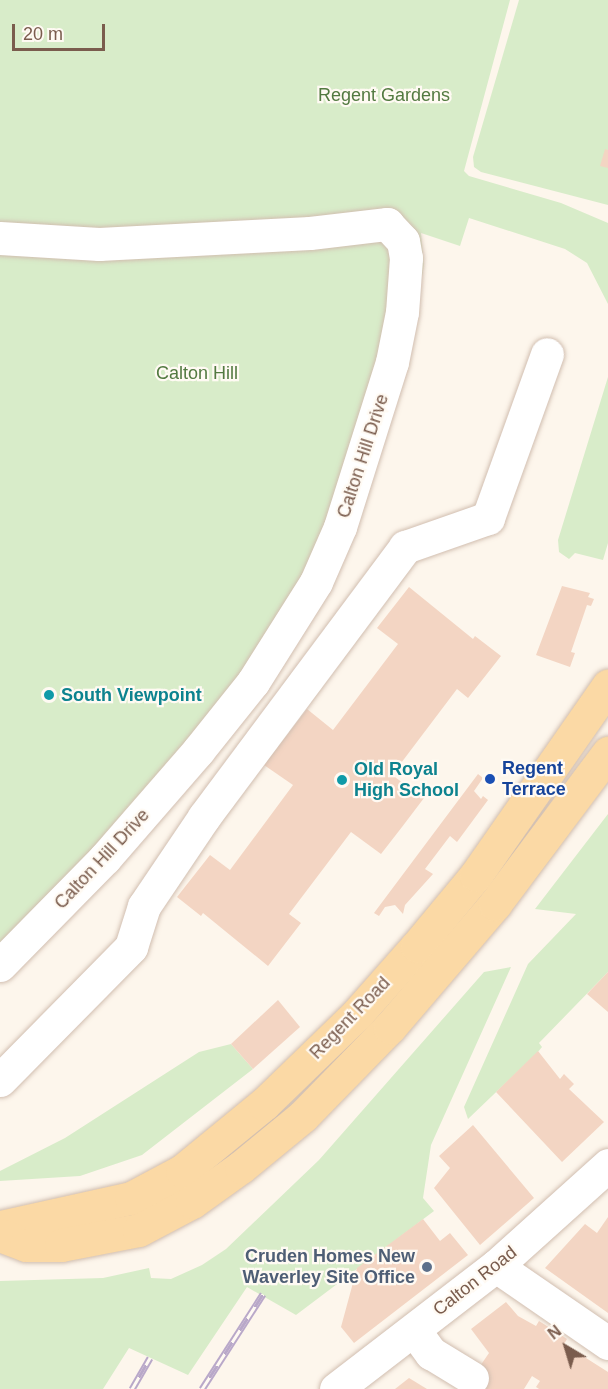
<!DOCTYPE html>
<html>
<head>
<meta charset="utf-8">
<style>
	body { margin:0 }
	#map { position:relative; width:608px; height:1389px; overflow:hidden; background:#fdf6ec; font-family:Helvetica,sans-serif }
	div>[style] { position:absolute }
	.green>* { inset:0; background:#d8ecc9 }
	.building>* { inset:0; background:#f3d5c3 }
	.roads { filter:drop-shadow(0 0 2px #d1beb0) drop-shadow(0 0 2px #d1beb0) }
	.minor>* { height:33px; margin:-16.5px; padding:0 16.5px; transform-origin:16.5px; border-radius:16.5px; background:#fff }
	.major>* { height:33px; margin:-16.5px; padding:0 16.5px; transform-origin:16.5px; border-radius:16.5px; background:#fbd9a5 }
	.rail>* { height:7px; margin-top:-3.5px; transform-origin:0; background:repeating-linear-gradient(90deg,#fffaf3 0 14px,#b9a8c9 0 28px); box-sizing:border-box; border-block:2px solid #b9a8c9 }
	.dots>* { width:16px; height:16px; translate:-50% -50%; box-sizing:border-box; border:3px solid #fffaf3; border-radius:50% }
	span { translate:-50% -50%; white-space:nowrap; text-align:center; line-height:1.15; -webkit-text-stroke:4.5px #fffaf3; paint-order:stroke }
	.park-label { font-size:18px; color:#537a41 }
	.street-label { font-size:18px; color:#7a5c4d }
	.culture-label { font-size:18px; color:#0d838f; font-weight:700 }
	.left { translate:0 -50%; text-align:left }
	.transit-label { font-size:18px; color:#164399; font-weight:700 }
	.service-label { font-size:18px; color:#4e5e75; font-weight:700 }
	.right { translate:-100% -50%; text-align:right }
	.north { position:absolute; left:536px; top:1317px; width:60px; height:60px; -webkit-text-stroke:4px #fffaf3; paint-order:stroke; rotate:322deg; font-size:16px; font-weight:700; line-height:24px; text-align:center; color:#7a5c4d }
	.north::after { content:''; display:block; margin:auto; width:21px; height:27px; background:#7a5c4d; clip-path:polygon(50% 0,100% 100%,50% 72%,0 100%) }
	.scale { position:absolute; left:12px; top:24px; width:93px; height:27px; box-sizing:border-box; border:3px solid #7a5c4d; border-top:0; padding-left:8px; font-size:18px; line-height:21px; white-space:nowrap; color:#7a5c4d; -webkit-text-stroke:4px #fffaf3; paint-order:stroke }
</style>
</head>
<body>
<div id="map">
	<div class="green">
		<div style="clip-path:polygon(0 0,510px 0,464px 171px,469px 176px,561px 203px,608px 223px,608px 304px,587px 263px,565px 249px,469px 218px,460px 246px,421px 233px,424px 265px,412px 337px,349px 541px,33px 951px,0 982px)"></div>
		<div style="clip-path:polygon(519px 0,608px 0,608px 205px,481px 172px,474px 167px,473px 157px)"></div>
		<div style="clip-path:polygon(608px 377px,608px 543px,603px 560px,575px 553px,569px 559px,559px 552px,558px 540px)"></div>
		<div style="clip-path:polygon(608px 814px,608px 972px,539px 1043px,542px 1047px,537px 1053px,468px 1119px,464px 1107px,528px 964px,576px 914px,535px 909px)"></div>
		<div style="clip-path:polygon(511px 967px,431px 1145px,423px 1198px,434px 1211px,296px 1315px,247px 1287px,188px 1375px,129px 1348px,103px 1389px,0 1389px,0 1281px,103px 1278px,149px 1268px,151px 1278px,171px 1279px,202px 1265px,226px 1249px,319px 1160px,484px 972px)"></div>
		<div style="clip-path:polygon(231px 1044px,253px 1069px,142px 1155px,80px 1176px,0 1181px,0 1171px,65px 1138px,199px 1052px)"></div>
	</div>
	<div class="building">
		<div style="clip-path:polygon(605px 149px,608px 150px,608px 168px,600px 166px)"></div>
		<div style="clip-path:polygon(562px 586px,590px 593px,588px 597px,594px 599px,591px 606px,587px 605px,571px 652px,575px 653px,570px 667px,536px 655px)"></div>
		<div style="clip-path:polygon(409px 587px,473px 639px,475px 636px,501px 656px,468px 698px,457px 689px,392px 775px,424px 798px,402px 827px,381px 854px,351px 832px,289px 914px,301px 923px,268px 966px,203px 913px,201px 916px,177px 897px,210px 855px,230px 870px,253px 839px,293px 785px,264px 765px,307px 709px,333px 730px,398px 644px,377px 628px)"></div>
		<div style="clip-path:polygon(478px 774px,483px 778px,474px 791px,481px 799px,483px 796px,488px 800px,457px 842px,450px 836px,425px 869px,433px 874px,405px 905px,403px 914px,395px 905px,385px 907px,379px 916px,374px 913px)"></div>
		<div style="clip-path:polygon(608px 972px,608px 1012px,587px 994px)"></div>
		<div style="clip-path:polygon(278px 1000px,300px 1027px,253px 1069px,231px 1044px)"></div>
		<div style="clip-path:polygon(538px 1051px,560px 1079px,564px 1074px,574px 1084px,569px 1089px,604px 1122px,562px 1162px,496px 1092px)"></div>
		<div style="clip-path:polygon(473px 1125px,534px 1198px,480px 1245px,434px 1188px,450px 1168px,439px 1156px)"></div>
		<div style="clip-path:polygon(608px 1217px,608px 1313px,545px 1268px,585px 1224px,597px 1233px)"></div>
		<div style="clip-path:polygon(423px 1219px,440px 1241px,450px 1233px,468px 1255px,354px 1343px,341px 1327px,357px 1268px)"></div>
		<div style="clip-path:polygon(506px 1302px,518px 1316px,536px 1326px,539px 1321px,561px 1335px,567px 1339px,564px 1344px,608px 1372px,608px 1389px,539px 1389px,536px 1387px,540px 1381px,532px 1376px,524px 1389px,458px 1389px,461px 1385px,465px 1388px,489px 1353px,471px 1329px)"></div>
		<div style="clip-path:polygon(409px 1378px,427px 1389px,395px 1389px)"></div>
	</div>
	<div class="roads">
		<div class="minor">
			<div style="left:0;top:238px;width:99px;rotate:3.5deg"></div>
			<div style="left:99px;top:244px;width:211px;rotate:-3deg"></div>
			<div style="left:310px;top:233px;width:78px;rotate:-6.7deg"></div>
			<div style="left:387px;top:224px;width:23px;rotate:47deg"></div>
			<div style="left:403px;top:241px;width:17px;rotate:80deg"></div>
			<div style="left:406px;top:258px;width:54px;rotate:94.2deg"></div>
			<div style="left:402px;top:312px;width:51px;rotate:101.3deg"></div>
			<div style="left:392px;top:362px;width:173px;rotate:107.5deg"></div>
			<div style="left:340px;top:527px;width:60px;rotate:113.6deg"></div>
			<div style="left:316px;top:582px;width:118px;rotate:122.2deg"></div>
			<div style="left:253px;top:682px;width:88px;rotate:128.6deg"></div>
			<div style="left:198px;top:751px;width:142px;rotate:131deg"></div>
			<div style="left:105px;top:858px;width:150px;rotate:134.5deg"></div>
			<div style="left:0;top:1080px;width:187px;rotate:-45.4deg"></div>
			<div style="left:131px;top:947px;width:43px;rotate:-72.4deg"></div>
			<div style="left:144px;top:906px;width:107px;rotate:-56deg"></div>
			<div style="left:204px;top:817px;width:337px;rotate:-53.3deg"></div>
			<div style="left:405px;top:547px;width:88px;rotate:-19.3deg"></div>
			<div style="left:488px;top:518px;width:174px;rotate:-70.2deg"></div>
			<div style="left:496px;top:1266px;width:136px;rotate:34.5deg"></div>
			<div style="left:414px;top:1330px;width:29px;rotate:54deg"></div>
			<div style="left:431px;top:1353px;width:48px;rotate:31.4deg"></div>
			<div style="left:336px;top:1389px;width:202px;rotate:-37.6deg"></div>
			<div style="left:496px;top:1266px;width:151px;rotate:-42deg"></div>
		</div>
		<div class="major">
			<div style="left:0;top:1227px;width:134px;rotate:-12.5deg"></div>
			<div style="left:131px;top:1198px;width:58px;rotate:-27.9deg"></div>
			<div style="left:182px;top:1171px;width:106px;rotate:-39.3deg"></div>
			<div style="left:264px;top:1104px;width:129px;rotate:-44.1deg"></div>
			<div style="left:357px;top:1014px;width:91px;rotate:-48.6deg"></div>
			<div style="left:417px;top:946px;width:92px;rotate:-50.3deg"></div>
			<div style="left:476px;top:875px;width:231px;rotate:-55.1deg"></div>
			<div style="left:0;top:1235px;width:28px;rotate:21deg"></div>
			<div style="left:26px;top:1245px;width:35px"></div>
			<div style="left:61px;top:1245px;width:79px;rotate:-10.9deg"></div>
			<div style="left:139px;top:1230px;width:60px;rotate:-27.8deg"></div>
			<div style="left:192px;top:1202px;width:60px;rotate:-35.5deg"></div>
			<div style="left:241px;top:1167px;width:80px;rotate:-39.4deg"></div>
			<div style="left:303px;top:1116px;width:124px;rotate:-45.7deg"></div>
			<div style="left:390px;top:1027px;width:162px;rotate:-49.5deg"></div>
			<div style="left:495px;top:904px;width:189px;rotate:-53.2deg"></div>
		</div>
	</div>
	<div class="rail">
		<div style="left:132px;top:1389px;width:36px;rotate:-60deg"></div>
		<div style="left:202px;top:1389px;width:113px;rotate:-57.3deg"></div>
	</div>
	<div class="dots">
		<div style="left:49px;top:695px;background:#0f9aa8"></div>
		<div style="left:490px;top:779px;background:#1a4fb4"></div>
		<div style="left:342px;top:780px;background:#0f9aa8"></div>
		<div style="left:427px;top:1267px;background:#5c6f8a"></div>
	</div>
	<div class="park-label">
		<span style="left:384px;top:95px">Regent Gardens</span>
		<span style="left:197px;top:373px">Calton Hill</span>
	</div>
	<div class="street-label">
		<span style="left:363px;top:456px;rotate:-72deg">Calton Hill Drive</span>
		<span style="left:102px;top:859px;rotate:-47deg">Calton Hill Drive</span>
		<span style="left:350px;top:1018px;rotate:-46deg">Regent Road</span>
		<span style="left:475px;top:1281px;rotate:-38deg">Calton Road</span>
	</div>
	<div class="culture-label">
		<span class="left" style="left:61px;top:695px">South Viewpoint</span>
		<span class="left" style="left:354px;top:780px">Old Royal<br>High School</span>
	</div>
	<div class="transit-label">
		<span class="left" style="left:502px;top:779px">Regent<br>Terrace</span>
	</div>
	<div class="service-label">
		<span class="right" style="left:415px;top:1267px">Cruden Homes New<br>Waverley Site Office</span>
	</div>
	<div class="north">N</div>
	<div class="scale">20 m</div>
</div>
</body>
</html>
